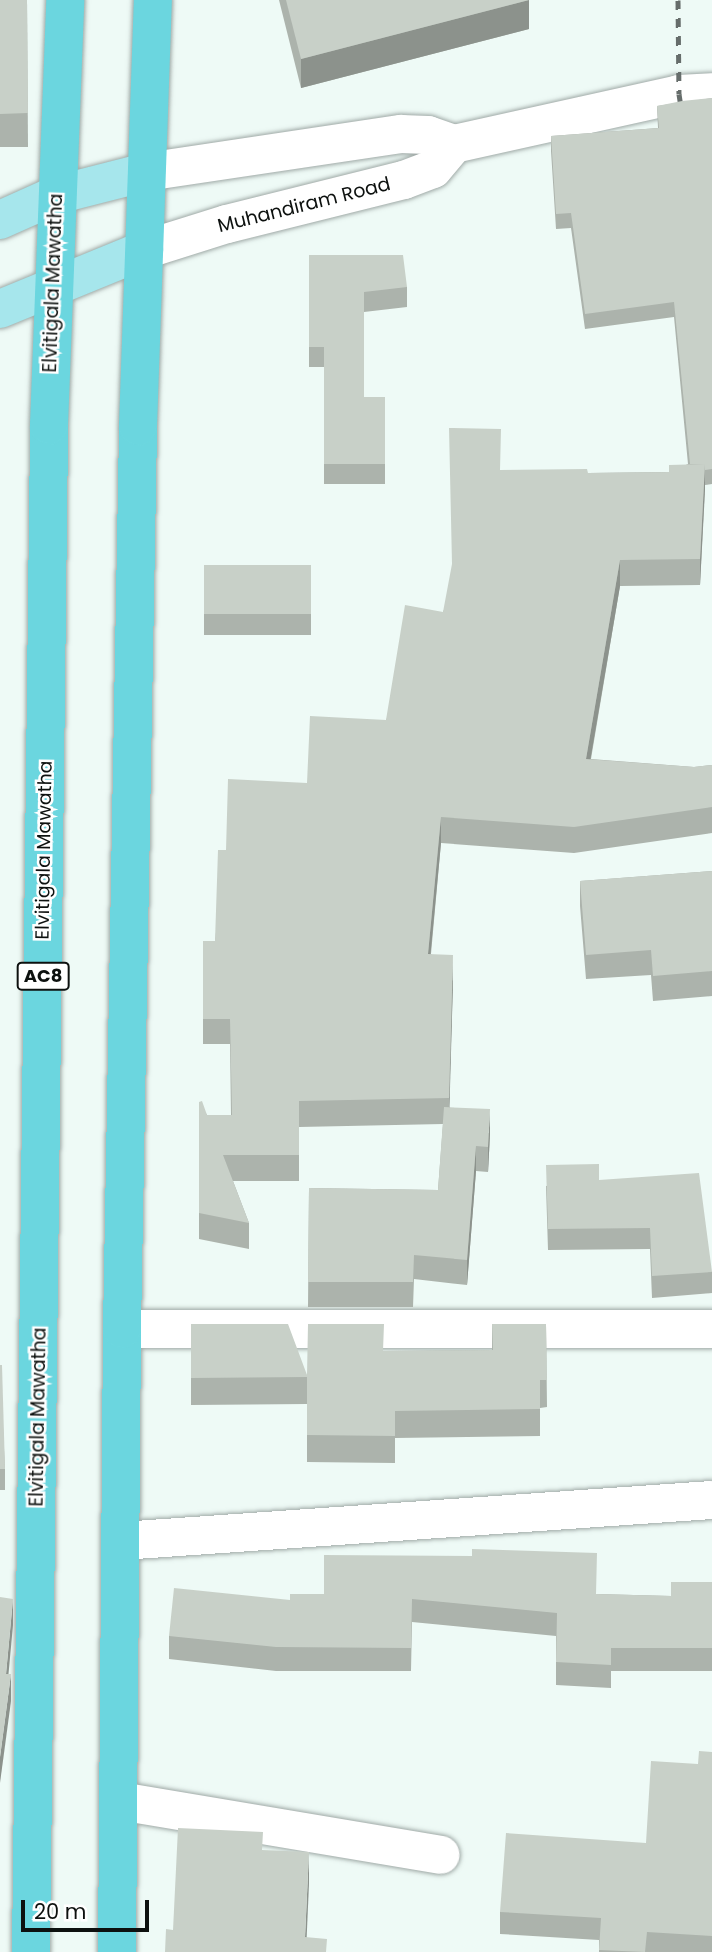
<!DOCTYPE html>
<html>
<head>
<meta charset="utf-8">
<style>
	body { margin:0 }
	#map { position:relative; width:712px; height:1952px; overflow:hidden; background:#eefaf6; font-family:Poppins,sans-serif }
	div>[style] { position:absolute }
	.roads { filter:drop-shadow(0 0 2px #a0aaa7) drop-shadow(0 0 2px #a0aaa7) }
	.minor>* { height:38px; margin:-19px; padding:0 19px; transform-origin:19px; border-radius:19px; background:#fff }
	.major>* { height:38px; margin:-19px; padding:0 19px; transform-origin:19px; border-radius:19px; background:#a6e6ec }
	.highway>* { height:38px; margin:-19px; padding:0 19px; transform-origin:19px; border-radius:19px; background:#6bd6df }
	.rail>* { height:5px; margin-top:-2.5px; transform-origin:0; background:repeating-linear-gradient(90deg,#666d6b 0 9px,transparent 0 18px) }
	.wall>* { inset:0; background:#acb3ac }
	.shaded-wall>* { inset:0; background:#8c928c }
	.building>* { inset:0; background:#c8d0c8 }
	span { translate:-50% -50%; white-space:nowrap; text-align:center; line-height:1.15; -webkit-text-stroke:5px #fff; paint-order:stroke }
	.shield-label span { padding:2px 5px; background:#fff; border:2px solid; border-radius:5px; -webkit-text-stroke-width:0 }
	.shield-label { font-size:18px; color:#0d110f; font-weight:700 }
	.street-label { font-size:19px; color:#0d110f }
	.scale { position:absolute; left:21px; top:1900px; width:128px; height:32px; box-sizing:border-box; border:4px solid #0d110f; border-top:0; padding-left:9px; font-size:21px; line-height:24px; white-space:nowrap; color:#0d110f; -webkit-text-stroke:5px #fff; paint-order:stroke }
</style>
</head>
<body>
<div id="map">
	<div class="roads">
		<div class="minor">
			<div style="left:146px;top:172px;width:258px;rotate:-8.5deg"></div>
			<div style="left:401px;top:134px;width:27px;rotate:2deg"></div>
			<div style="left:428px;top:135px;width:28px;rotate:19deg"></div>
			<div style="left:454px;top:144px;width:230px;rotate:-12.5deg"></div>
			<div style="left:679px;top:94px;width:33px;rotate:-3deg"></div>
			<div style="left:144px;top:250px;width:87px;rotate:-17.4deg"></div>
			<div style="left:227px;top:224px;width:182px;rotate:-14deg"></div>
			<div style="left:404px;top:180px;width:31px;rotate:-21deg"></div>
			<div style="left:433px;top:169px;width:33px;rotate:-50deg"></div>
			<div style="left:122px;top:1329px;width:590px"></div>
			<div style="left:121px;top:1541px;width:592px;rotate:-3.97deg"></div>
			<div style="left:119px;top:1801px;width:326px;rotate:9.5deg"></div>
		</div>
		<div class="major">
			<div style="left:56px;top:195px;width:93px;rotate:-14.3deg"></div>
			<div style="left:0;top:220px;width:61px;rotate:-24.1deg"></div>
			<div style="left:0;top:309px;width:156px;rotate:-22.3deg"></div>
		</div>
		<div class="highway">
			<div style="left:31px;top:1952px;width:1527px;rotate:-89.32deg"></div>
			<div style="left:49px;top:425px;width:425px;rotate:-87.8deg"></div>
			<div style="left:117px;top:1952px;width:623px;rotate:-89.54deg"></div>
			<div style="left:122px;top:1329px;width:903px;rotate:-88.98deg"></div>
			<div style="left:138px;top:426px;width:426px;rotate:-88deg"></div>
		</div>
	</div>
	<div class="rail">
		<div style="left:678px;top:0;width:94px;rotate:89.4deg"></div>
		<div style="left:679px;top:94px;width:25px;rotate:81deg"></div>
	</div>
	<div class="wall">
		<div style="clip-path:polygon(0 0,27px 0,28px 147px,0 147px)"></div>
		<div style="clip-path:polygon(279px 0,529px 0,529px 29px,301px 88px)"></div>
		<div style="clip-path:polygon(712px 98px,712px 484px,705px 485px,700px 585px,620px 586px,591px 759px,694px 767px,712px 765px,712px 833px,574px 853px,441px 843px,431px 954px,453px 981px,449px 1107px,490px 1134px,488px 1172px,476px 1171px,467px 1285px,414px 1279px,413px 1307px,308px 1307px,309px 1188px,438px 1190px,443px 1124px,299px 1127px,299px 1181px,233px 1181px,249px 1223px,249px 1249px,199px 1239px,199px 1102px,207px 1115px,231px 1115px,230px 1044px,203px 1044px,203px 941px,215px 941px,226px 850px,307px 783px,386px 720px,443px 612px,501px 470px,588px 473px,669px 472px,688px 464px,674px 317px,585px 329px,571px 228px,556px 229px,551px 151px,551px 136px,658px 128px,657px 106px)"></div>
		<div style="clip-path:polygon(309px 255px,407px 287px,407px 307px,364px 312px,364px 397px,385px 397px,385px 484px,324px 484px,324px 367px,309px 367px)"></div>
		<div style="clip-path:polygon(204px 565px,311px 565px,311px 635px,204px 635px)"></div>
		<div style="clip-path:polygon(712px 871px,712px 996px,653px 1001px,651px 975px,586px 979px,580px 906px,580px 881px)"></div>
		<div style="clip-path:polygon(599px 1180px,712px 1272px,712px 1293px,652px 1298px,650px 1249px,548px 1250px,546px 1186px)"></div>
		<div style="clip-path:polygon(191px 1324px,307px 1375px,384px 1351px,492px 1350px,492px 1324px,546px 1324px,547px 1407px,540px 1408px,540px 1436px,395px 1438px,395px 1463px,307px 1462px,307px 1404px,191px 1405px)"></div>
		<div style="clip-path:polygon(0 1365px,5px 1469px,5px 1490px,0 1490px)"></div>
		<div style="clip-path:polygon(712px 1582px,712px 1671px,611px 1671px,611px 1688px,556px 1685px,556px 1636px,412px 1622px,411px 1671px,276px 1671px,169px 1659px,169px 1636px,290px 1600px,597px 1594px,671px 1596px)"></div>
		<div style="clip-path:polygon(712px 1752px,712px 1952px,599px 1952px,599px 1940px,500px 1934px,500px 1912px,646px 1843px,698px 1764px)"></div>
	</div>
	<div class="shaded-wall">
		<div style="clip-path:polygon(529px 0,529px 29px,301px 88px,301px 59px)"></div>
		<div style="clip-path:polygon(705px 464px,705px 490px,700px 585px,700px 559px)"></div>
		<div style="clip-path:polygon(620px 560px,620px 586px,586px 785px,586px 759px)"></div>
		<div style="clip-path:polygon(441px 817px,441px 843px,428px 980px,428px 954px)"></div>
		<div style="clip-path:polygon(453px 955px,453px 981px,449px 1124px,449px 1098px)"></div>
		<div style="clip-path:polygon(490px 1109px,490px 1134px,488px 1172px,488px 1147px)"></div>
		<div style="clip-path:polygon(476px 1146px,476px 1171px,467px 1285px,467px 1260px)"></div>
		<div style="clip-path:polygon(13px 1599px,13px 1625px,6px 1701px,6px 1674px)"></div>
		<div style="clip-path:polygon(11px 1674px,11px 1701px,0 1783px,0 1757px)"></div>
		<div style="clip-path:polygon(309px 1852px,309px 1884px,306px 1952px,305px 1937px)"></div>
	</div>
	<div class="building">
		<div style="clip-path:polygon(0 0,27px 0,28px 113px,0 114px)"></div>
		<div style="clip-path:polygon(286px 0,529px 0,301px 59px)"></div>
		<div style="clip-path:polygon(712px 98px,712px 469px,705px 470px,705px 464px,690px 464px,674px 302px,585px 314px,571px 213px,556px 214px,551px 136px,659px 128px,657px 106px,682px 101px)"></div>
		<div style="clip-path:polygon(309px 255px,403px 255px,407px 287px,364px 292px,364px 397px,385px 397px,385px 464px,324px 464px,324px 347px,309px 347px)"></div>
		<div style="clip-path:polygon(449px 428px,501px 429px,500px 470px,587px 469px,588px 473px,669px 472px,669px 465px,705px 464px,700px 559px,620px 560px,586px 759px,694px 767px,712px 765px,712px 807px,574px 827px,441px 817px,428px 954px,453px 955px,449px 1098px,299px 1101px,299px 1155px,223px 1155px,249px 1223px,199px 1213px,199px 1102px,202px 1101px,207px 1115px,232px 1115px,230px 1019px,203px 1019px,203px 941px,215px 941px,218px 850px,226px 850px,228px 779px,307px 783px,310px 716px,386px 720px,405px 605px,443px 612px,452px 564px)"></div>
		<div style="clip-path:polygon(204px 565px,311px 565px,311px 614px,204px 614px)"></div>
		<div style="clip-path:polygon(712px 871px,712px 971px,653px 976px,651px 950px,586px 955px,580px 881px)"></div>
		<div style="clip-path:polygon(444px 1107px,490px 1109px,488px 1147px,476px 1146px,467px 1260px,414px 1255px,413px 1282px,308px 1282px,309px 1188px,438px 1190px)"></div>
		<div style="clip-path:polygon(599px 1164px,599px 1180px,699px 1173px,712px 1272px,652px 1276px,650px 1228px,548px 1229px,546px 1165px)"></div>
		<div style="clip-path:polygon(191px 1324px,288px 1324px,307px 1375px,308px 1324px,384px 1324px,383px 1351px,493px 1350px,492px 1324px,546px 1324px,547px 1380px,540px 1380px,540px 1409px,395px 1411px,395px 1436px,307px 1435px,307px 1377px,191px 1378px)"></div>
		<div style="clip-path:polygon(0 1365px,2px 1365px,5px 1469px,0 1469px)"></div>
		<div style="clip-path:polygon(472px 1549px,597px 1553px,596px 1594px,671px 1596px,671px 1582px,712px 1582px,712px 1648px,611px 1648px,611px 1665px,556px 1662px,557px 1613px,412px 1599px,411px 1648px,276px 1647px,169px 1636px,174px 1588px,290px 1600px,290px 1594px,324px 1594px,324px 1555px,472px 1556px)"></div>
		<div style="clip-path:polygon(0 1597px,13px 1599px,6px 1674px,11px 1674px,0 1757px)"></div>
		<div style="clip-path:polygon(699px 1751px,712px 1752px,712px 1936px,647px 1932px,645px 1952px,599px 1950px,601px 1918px,500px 1912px,506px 1833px,646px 1843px,651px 1761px,698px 1764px)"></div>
		<div style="clip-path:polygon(178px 1828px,263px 1832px,262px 1850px,309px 1852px,305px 1937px,327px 1939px,326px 1952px,165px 1952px,166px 1929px,173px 1930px)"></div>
	</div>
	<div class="shield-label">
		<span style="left:43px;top:976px">AC8</span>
	</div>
	<div class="street-label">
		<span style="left:304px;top:205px;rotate:-14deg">Muhandiram Road</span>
		<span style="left:53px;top:283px;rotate:-88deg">Elvitigala Mawatha</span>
		<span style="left:44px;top:850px;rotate:-89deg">Elvitigala Mawatha</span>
		<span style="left:38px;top:1417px;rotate:-89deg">Elvitigala Mawatha</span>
	</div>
	<div class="scale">20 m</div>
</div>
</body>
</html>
